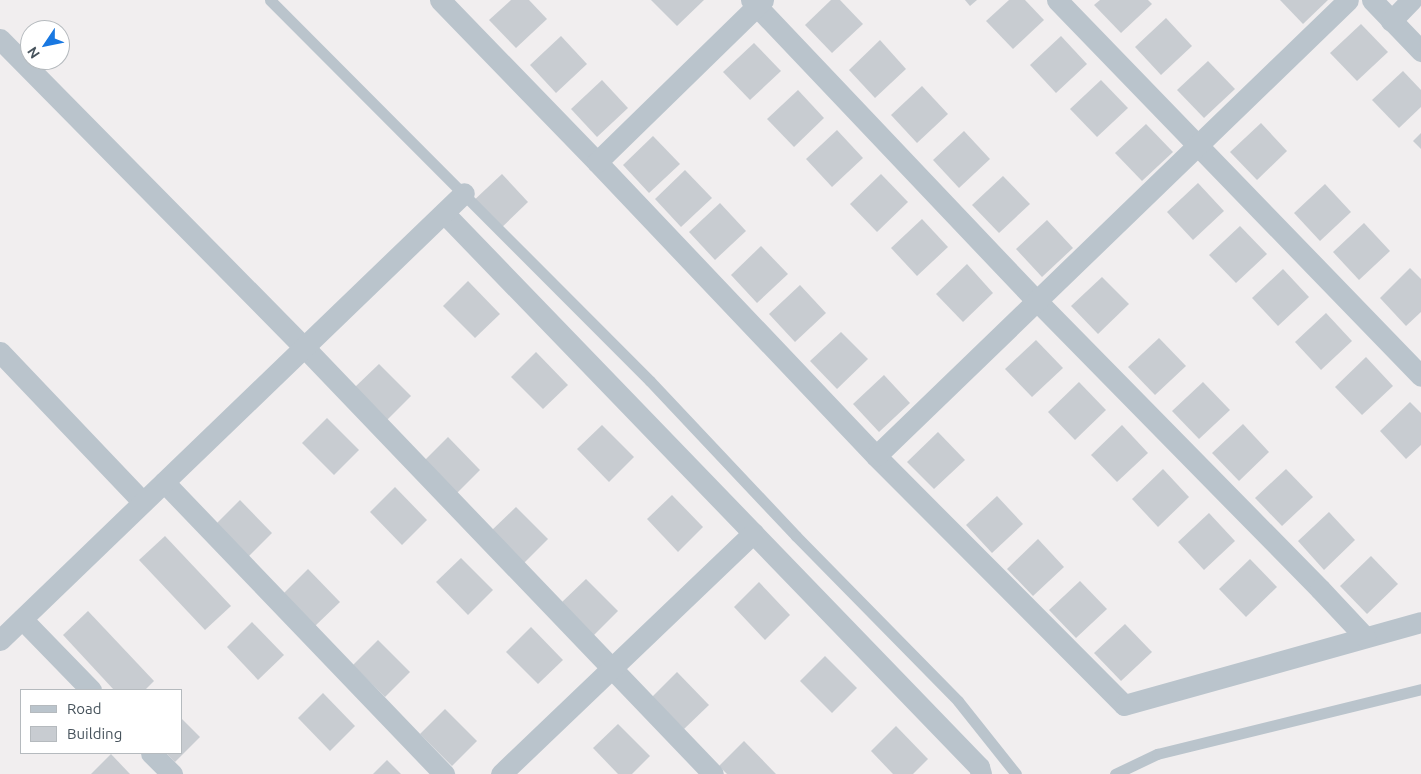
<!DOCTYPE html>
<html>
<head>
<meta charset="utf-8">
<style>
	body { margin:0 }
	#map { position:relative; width:1421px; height:774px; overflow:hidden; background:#f1eeef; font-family:Ubuntu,sans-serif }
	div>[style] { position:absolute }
	.building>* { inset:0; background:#c8ccd1 }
	.service>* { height:11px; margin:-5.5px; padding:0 5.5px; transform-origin:5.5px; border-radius:5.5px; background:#bac4cc }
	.minor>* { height:21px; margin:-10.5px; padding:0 10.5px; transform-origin:10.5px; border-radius:10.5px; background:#bac4cc }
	span { translate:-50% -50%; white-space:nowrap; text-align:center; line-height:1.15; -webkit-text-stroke:4px #fff; paint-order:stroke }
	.legend { position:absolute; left:20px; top:689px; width:162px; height:65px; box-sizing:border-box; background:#fff; border:1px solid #b5babe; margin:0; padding:6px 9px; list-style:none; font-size:15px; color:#47535c }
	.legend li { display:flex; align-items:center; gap:10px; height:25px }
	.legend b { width:25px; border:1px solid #b5babe }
	.north { position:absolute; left:20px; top:20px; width:50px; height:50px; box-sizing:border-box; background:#fff; border:1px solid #b5babe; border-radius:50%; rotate:236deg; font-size:14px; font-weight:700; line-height:20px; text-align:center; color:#47535c }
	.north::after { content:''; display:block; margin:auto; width:18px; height:22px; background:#1978e1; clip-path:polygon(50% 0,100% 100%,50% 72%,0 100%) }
</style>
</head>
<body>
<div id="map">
	<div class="building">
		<div style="clip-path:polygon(511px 0,529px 0,547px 19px,516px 48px,489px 20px)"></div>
		<div style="clip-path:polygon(651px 0,704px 0,677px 26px)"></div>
		<div style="clip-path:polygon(831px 0,840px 0,863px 24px,832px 53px,805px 25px)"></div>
		<div style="clip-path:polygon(965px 0,977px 0,970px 6px)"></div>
		<div style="clip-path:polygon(1009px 0,1025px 0,1044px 20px,1013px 49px,986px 21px)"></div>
		<div style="clip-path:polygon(1100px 0,1148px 0,1152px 4px,1121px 33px,1094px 5px)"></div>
		<div style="clip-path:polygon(1280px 0,1328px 0,1303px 24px)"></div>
		<div style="clip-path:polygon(1166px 18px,1192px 46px,1161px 75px,1135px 47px)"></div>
		<div style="clip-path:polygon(1361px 24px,1388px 52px,1357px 81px,1330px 53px)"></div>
		<div style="clip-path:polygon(561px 36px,587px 64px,556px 93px,530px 65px)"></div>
		<div style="clip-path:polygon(1061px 36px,1087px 64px,1056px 93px,1030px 65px)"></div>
		<div style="clip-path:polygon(880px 40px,906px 69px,875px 98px,849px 70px)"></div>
		<div style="clip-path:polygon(754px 43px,781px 71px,750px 100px,723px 72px)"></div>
		<div style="clip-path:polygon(1208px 61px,1235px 89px,1204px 118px,1177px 90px)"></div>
		<div style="clip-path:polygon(1403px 71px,1421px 90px,1421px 107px,1399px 128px,1372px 100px)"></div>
		<div style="clip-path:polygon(602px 80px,628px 108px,597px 137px,571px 109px)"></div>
		<div style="clip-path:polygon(1101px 80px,1128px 108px,1097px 137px,1070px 109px)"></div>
		<div style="clip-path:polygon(922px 86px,948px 114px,917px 143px,891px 115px)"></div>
		<div style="clip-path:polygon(798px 90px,824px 118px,794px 147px,767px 119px)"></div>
		<div style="clip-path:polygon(1261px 123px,1287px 151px,1257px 180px,1230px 152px)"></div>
		<div style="clip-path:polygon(1146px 124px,1173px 152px,1142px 181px,1115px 153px)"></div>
		<div style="clip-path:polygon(837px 130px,863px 158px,832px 187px,806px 159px)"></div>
		<div style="clip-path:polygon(964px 131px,990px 159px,959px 188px,933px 160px)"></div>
		<div style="clip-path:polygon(1421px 133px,1421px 149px,1413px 141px)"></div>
		<div style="clip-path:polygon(653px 136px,680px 164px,649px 193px,623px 165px)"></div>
		<div style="clip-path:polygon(685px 170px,712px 198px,681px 227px,655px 199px)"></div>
		<div style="clip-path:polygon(502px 174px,528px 202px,498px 231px,471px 203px)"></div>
		<div style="clip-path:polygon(881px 174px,908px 202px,877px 232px,850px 204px)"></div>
		<div style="clip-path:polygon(1003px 176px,1030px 204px,999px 233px,972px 205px)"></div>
		<div style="clip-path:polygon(1198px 183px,1224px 211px,1193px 240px,1167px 212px)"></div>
		<div style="clip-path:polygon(1325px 184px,1351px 212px,1320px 241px,1294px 213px)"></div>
		<div style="clip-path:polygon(720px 203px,746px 231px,715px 260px,689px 232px)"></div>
		<div style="clip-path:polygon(922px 219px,948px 247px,917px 276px,891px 248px)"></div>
		<div style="clip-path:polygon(1047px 220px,1073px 248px,1042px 277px,1016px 249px)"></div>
		<div style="clip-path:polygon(1364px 223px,1390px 251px,1359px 280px,1333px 252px)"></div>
		<div style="clip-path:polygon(1240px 226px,1267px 254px,1236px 283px,1209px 255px)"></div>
		<div style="clip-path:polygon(761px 246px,788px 274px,757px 303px,731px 275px)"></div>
		<div style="clip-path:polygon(967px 264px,993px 293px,963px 322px,936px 294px)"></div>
		<div style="clip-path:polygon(1410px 268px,1421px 279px,1421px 312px,1406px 326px,1380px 298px)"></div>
		<div style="clip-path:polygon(1283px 269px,1309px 297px,1278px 326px,1252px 298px)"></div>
		<div style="clip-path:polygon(1102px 277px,1129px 304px,1098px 334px,1071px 306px)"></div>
		<div style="clip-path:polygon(468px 281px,500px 314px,475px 338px,443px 306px)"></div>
		<div style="clip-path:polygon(800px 285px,826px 313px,795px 342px,769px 314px)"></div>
		<div style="clip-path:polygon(1326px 313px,1352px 341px,1321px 370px,1295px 342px)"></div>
		<div style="clip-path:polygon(841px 332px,868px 359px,837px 389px,810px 361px)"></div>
		<div style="clip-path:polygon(1159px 338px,1186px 366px,1155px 395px,1128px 367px)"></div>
		<div style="clip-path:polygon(1036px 340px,1063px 368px,1032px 397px,1005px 369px)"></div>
		<div style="clip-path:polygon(536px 352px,568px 385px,543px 409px,511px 377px)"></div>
		<div style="clip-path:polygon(1366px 357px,1393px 386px,1362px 415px,1335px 387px)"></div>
		<div style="clip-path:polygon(379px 364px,411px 396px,386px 421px,354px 388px)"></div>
		<div style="clip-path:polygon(884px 375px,910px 403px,879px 432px,853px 404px)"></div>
		<div style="clip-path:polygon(1079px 382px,1106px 410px,1075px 440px,1048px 412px)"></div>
		<div style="clip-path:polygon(1203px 382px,1230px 410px,1199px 439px,1172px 411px)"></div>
		<div style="clip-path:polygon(1410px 402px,1421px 413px,1421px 445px,1406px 459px,1380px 431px)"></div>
		<div style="clip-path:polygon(327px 418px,359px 450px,334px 475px,302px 443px)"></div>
		<div style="clip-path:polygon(1243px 424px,1269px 452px,1239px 481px,1212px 453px)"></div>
		<div style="clip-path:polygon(602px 425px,634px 457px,609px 482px,577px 449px)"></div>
		<div style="clip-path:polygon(1122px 425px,1148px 453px,1117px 482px,1091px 455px)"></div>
		<div style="clip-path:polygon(938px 432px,965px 460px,934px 489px,907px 462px)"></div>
		<div style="clip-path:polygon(448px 437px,480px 470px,455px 495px,423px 462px)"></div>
		<div style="clip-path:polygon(1163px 469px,1189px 497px,1158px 527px,1132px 499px)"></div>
		<div style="clip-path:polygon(1286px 469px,1313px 497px,1282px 526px,1255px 498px)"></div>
		<div style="clip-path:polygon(395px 487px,427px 520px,402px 545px,370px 512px)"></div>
		<div style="clip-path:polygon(672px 495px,703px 527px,678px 552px,647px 519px)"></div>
		<div style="clip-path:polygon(997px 496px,1023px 524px,992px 553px,966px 525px)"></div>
		<div style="clip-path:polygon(240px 500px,272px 533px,247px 558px,215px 525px)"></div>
		<div style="clip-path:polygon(516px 507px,548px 539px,523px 564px,491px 531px)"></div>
		<div style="clip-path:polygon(1329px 512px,1355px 540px,1324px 570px,1298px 541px)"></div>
		<div style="clip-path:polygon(1209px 513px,1235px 541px,1204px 570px,1178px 542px)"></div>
		<div style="clip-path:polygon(165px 536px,231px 606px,205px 630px,139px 560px)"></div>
		<div style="clip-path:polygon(1038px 539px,1064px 567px,1033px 596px,1007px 569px)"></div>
		<div style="clip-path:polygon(1371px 556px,1398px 584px,1367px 614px,1340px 586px)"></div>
		<div style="clip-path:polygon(461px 558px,493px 590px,468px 615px,436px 582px)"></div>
		<div style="clip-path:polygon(1250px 559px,1277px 587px,1246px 617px,1219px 589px)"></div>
		<div style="clip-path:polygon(308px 569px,340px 602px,315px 626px,283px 594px)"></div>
		<div style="clip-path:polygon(586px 579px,618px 611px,593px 636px,561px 603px)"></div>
		<div style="clip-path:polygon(1080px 581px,1107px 609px,1076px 638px,1049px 610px)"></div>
		<div style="clip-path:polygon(759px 582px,790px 615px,765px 640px,734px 607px)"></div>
		<div style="clip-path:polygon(88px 611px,154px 681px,145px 690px,114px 690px,63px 635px)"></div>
		<div style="clip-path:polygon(252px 622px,284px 655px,258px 680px,227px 647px)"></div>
		<div style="clip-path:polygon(1125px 624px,1152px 652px,1121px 681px,1094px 653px)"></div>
		<div style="clip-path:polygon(531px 627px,563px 660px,538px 684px,506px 652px)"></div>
		<div style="clip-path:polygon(378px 640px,410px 672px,385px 697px,353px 665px)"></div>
		<div style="clip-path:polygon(825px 656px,857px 688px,832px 713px,800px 681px)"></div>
		<div style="clip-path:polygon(677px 672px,709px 705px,684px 729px,652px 697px)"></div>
		<div style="clip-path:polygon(323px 693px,355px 726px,330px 751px,298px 718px)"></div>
		<div style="clip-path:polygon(445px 709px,477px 741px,452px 766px,420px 734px)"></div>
		<div style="clip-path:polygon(181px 718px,200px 737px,175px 762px,166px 753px,181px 753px)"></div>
		<div style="clip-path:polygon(618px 724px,650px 756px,632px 774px,618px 774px,593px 748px)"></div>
		<div style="clip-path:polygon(896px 726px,928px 759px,913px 774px,893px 774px,871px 751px)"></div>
		<div style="clip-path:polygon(744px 741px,776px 774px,727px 774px,719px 766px)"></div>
		<div style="clip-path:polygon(111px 754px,130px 774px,91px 774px)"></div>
		<div style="clip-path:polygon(387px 760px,401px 774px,373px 774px)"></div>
	</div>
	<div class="service">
		<div style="left:270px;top:0;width:538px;rotate:45.08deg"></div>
		<div style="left:650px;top:381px;width:213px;rotate:46.7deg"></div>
		<div style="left:796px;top:536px;width:231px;rotate:45.5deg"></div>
		<div style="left:958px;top:701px;width:93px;rotate:51.5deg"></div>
		<div style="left:1115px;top:774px;width:47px;rotate:-25.5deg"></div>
		<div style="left:1157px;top:754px;width:272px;rotate:-13.8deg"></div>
	</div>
	<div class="minor">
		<div style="left:440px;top:0;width:226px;rotate:45.9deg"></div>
		<div style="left:597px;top:162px;width:405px;rotate:46.5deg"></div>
		<div style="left:876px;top:456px;width:351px;rotate:45.1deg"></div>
		<div style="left:1124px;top:705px;width:308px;rotate:-15.6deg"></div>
		<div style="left:751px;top:0;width:415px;rotate:46.5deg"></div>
		<div style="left:1037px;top:301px;width:404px;rotate:45.5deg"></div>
		<div style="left:1320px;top:589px;width:66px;rotate:46.8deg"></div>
		<div style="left:1057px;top:0;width:523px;rotate:45.93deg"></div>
		<div style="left:1372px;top:0;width:71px;rotate:46.1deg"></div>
		<div style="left:1391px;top:21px;width:29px;rotate:-46deg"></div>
		<div style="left:0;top:39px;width:433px;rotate:45.4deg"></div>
		<div style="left:304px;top:347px;width:591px;rotate:46.23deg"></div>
		<div style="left:597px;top:162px;width:232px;rotate:-44.3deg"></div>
		<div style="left:444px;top:213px;width:770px;rotate:46deg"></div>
		<div style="left:979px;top:767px;width:7px;rotate:74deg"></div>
		<div style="left:0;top:352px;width:207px;rotate:46.4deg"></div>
		<div style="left:876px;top:456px;width:656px;rotate:-44.01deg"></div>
		<div style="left:164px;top:482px;width:405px;rotate:46.2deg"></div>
		<div style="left:22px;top:619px;width:99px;rotate:45.8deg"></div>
		<div style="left:0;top:640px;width:644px;rotate:-43.93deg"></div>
		<div style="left:151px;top:753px;width:30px;rotate:45deg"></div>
		<div style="left:501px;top:774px;width:349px;rotate:-43.7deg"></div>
	</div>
	<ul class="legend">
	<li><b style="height:6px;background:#bac4cc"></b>Road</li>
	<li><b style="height:14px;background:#c8ccd1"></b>Building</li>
	</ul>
	<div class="north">N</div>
</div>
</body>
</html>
